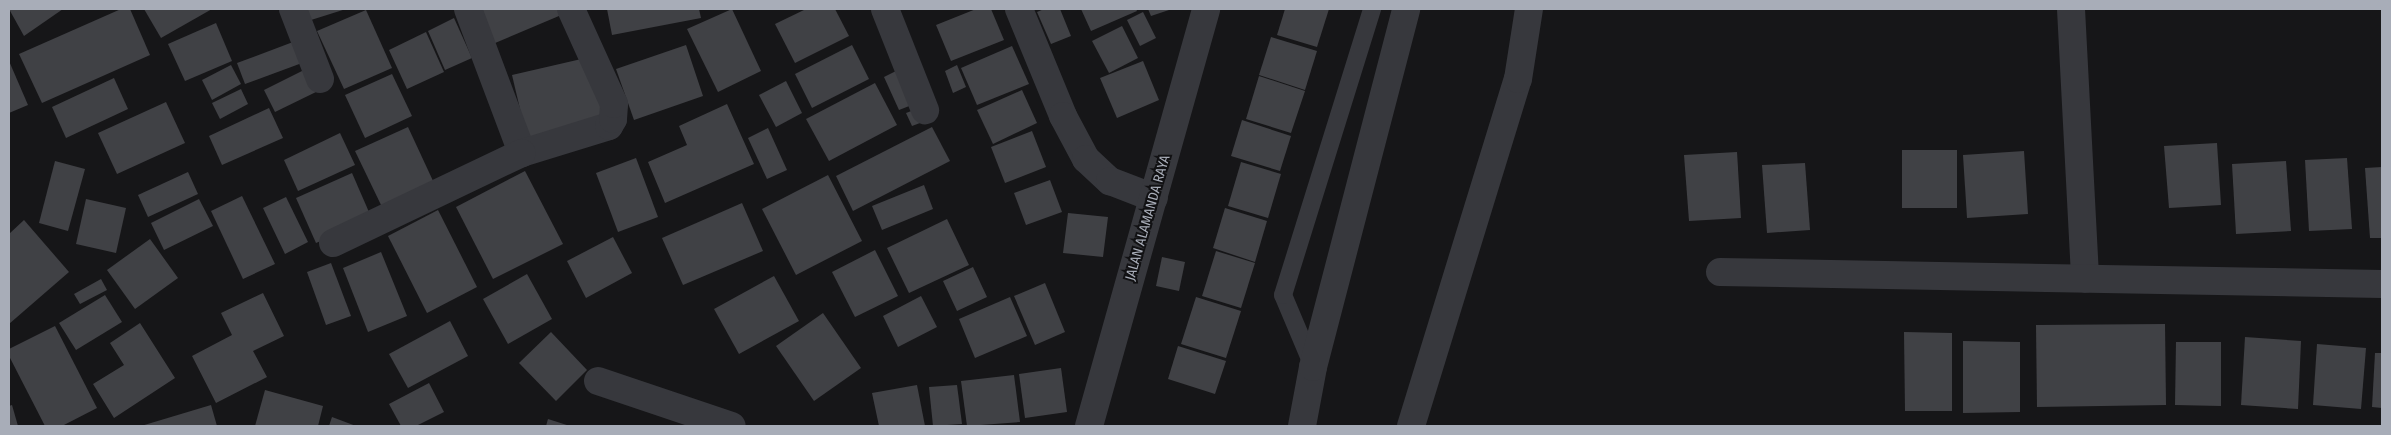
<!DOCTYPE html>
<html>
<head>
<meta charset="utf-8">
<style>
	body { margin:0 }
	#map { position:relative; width:2391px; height:435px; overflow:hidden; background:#161618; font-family:"Fira Sans Condensed",sans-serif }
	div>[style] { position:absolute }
	.building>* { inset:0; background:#404145 }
	.lane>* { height:18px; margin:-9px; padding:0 9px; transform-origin:9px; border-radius:9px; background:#37383d }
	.street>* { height:28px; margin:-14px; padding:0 14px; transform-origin:14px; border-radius:14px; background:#37383d }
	span { translate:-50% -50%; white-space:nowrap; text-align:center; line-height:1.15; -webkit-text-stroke:4px #111113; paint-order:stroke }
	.street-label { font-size:14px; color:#a8adb8 }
	.frame { position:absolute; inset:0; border:10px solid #a8adb8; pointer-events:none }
</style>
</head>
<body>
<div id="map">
	<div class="building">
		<div style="clip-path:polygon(9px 9px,63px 9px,24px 36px)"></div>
		<div style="clip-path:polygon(121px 9px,130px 9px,150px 55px,42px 103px,19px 54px)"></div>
		<div style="clip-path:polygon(144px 9px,212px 9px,161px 38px)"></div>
		<div style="clip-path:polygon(307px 9px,346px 9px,311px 20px)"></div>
		<div style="clip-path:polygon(472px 9px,564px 9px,566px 13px,488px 46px)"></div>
		<div style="clip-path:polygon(607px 9px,699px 9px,701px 18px,612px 35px)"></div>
		<div style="clip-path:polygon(732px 9px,761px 71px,718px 92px,687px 29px)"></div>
		<div style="clip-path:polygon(806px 9px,835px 9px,849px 36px,795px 63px,775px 24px)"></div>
		<div style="clip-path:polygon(976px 9px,991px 9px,1004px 40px,951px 61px,936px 25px)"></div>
		<div style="clip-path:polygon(1044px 9px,1060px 9px,1071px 36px,1051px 44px,1037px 12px)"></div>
		<div style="clip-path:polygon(1081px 9px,1136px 9px,1137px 11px,1091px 31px)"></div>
		<div style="clip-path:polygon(1148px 9px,1172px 9px,1151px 16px)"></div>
		<div style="clip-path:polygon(1285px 9px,1329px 9px,1317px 47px,1277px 35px)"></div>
		<div style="clip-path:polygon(366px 10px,392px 68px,344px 89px,317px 31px)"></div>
		<div style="clip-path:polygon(1143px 12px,1156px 38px,1140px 46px,1127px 20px)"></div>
		<div style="clip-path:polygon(454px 18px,472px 58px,445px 70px,428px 31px)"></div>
		<div style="clip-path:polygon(216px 23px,232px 61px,185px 81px,168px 44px)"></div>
		<div style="clip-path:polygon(1122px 26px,1138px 58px,1109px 73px,1092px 41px)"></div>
		<div style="clip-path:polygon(426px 32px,444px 72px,407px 89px,389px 50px)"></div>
		<div style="clip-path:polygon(1271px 37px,1317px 51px,1305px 90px,1259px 75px)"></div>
		<div style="clip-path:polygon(293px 42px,302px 63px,245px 84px,237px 63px)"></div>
		<div style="clip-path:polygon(686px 45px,703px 96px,634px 120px,616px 69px)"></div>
		<div style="clip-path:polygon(852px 45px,869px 79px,812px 108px,795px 74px)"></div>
		<div style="clip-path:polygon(1012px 46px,1029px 84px,977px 105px,961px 68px)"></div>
		<div style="clip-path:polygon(590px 57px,606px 125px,528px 143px,512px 75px)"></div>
		<div style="clip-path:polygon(9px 61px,28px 105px,9px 113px)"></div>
		<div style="clip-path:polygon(1143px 61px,1159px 100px,1117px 118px,1100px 78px)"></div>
		<div style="clip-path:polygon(231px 65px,241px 84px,212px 100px,202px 80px)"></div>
		<div style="clip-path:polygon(957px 65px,966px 87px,953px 93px,945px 71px)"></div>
		<div style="clip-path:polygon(902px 68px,917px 103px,899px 110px,884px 77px)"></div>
		<div style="clip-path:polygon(304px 70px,316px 92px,275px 112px,264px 90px)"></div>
		<div style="clip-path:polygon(392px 74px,412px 116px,365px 138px,345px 95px)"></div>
		<div style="clip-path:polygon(1259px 76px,1305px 91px,1291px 133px,1246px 119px)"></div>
		<div style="clip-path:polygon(114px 78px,128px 109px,66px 138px,52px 107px)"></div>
		<div style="clip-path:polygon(786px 81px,802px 113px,776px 127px,759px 95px)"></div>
		<div style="clip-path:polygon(875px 83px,897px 125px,829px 161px,806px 119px)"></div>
		<div style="clip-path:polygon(241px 89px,248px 104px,220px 119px,212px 103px)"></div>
		<div style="clip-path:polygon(1022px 90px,1037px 123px,993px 144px,977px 110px)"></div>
		<div style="clip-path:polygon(166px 102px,185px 143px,117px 174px,98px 133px)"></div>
		<div style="clip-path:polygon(727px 104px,754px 164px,665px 203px,648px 162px,687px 145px,679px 126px)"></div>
		<div style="clip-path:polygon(922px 107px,928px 120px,912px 126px,906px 113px)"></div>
		<div style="clip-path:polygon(269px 108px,283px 138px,222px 165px,209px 136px)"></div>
		<div style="clip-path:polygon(1242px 120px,1291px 136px,1280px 171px,1231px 156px)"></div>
		<div style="clip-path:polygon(408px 127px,434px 183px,382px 207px,355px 151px)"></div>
		<div style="clip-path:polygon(932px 127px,950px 161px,853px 211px,836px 176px)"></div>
		<div style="clip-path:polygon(768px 128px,787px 170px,767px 179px,748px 138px)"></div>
		<div style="clip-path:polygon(1032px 131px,1046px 167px,1005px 183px,991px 147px)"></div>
		<div style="clip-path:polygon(340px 133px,355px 165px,298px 191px,284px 160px)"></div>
		<div style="clip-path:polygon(2217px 143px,2221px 205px,2169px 208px,2164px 146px)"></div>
		<div style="clip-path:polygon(1902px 150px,1957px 150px,1957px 208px,1902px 208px)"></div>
		<div style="clip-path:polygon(2024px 151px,2028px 214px,1967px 218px,1963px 155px)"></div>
		<div style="clip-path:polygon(1737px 152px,1741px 218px,1689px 221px,1684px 155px)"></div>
		<div style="clip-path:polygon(636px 158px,658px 217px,618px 232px,596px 173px)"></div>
		<div style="clip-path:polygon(2347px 158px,2352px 229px,2309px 231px,2305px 160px)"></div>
		<div style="clip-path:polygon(55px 161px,85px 169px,68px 231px,39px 223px)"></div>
		<div style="clip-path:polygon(2286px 161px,2291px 231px,2236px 234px,2232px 164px)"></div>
		<div style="clip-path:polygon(1241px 162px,1281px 174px,1268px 218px,1228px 206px)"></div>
		<div style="clip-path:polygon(1805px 163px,1810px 230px,1767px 233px,1762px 165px)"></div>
		<div style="clip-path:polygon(2382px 167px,2382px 238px,2370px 238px,2365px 168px)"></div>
		<div style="clip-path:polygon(525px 171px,563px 244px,493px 279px,456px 207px)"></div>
		<div style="clip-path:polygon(188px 172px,198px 194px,148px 217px,138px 195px)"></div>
		<div style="clip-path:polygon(352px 173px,372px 219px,316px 243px,296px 198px)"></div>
		<div style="clip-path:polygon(828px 175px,862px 241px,796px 275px,762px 209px)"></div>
		<div style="clip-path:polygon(1050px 180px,1062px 212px,1026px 225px,1014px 193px)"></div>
		<div style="clip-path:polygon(924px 185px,933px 209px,882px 230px,872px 206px)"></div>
		<div style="clip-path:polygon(242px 196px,275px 264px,243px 279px,211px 211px)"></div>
		<div style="clip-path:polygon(286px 197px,308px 242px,285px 254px,263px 208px)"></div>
		<div style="clip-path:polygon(86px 199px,126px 208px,116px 253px,76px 244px)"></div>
		<div style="clip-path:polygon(199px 199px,213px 226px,164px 250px,151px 223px)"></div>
		<div style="clip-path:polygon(742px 203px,763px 251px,683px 285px,662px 238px)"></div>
		<div style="clip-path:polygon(1225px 208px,1267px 221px,1255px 262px,1213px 248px)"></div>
		<div style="clip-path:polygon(438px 210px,477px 287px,427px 313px,388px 236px)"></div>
		<div style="clip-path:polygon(1068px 213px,1108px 217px,1103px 257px,1063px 253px)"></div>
		<div style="clip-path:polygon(947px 219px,969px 265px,909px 293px,887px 248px)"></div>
		<div style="clip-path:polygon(24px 220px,69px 272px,9px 324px,9px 234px)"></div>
		<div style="clip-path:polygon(613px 237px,632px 273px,586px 298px,567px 261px)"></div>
		<div style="clip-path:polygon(150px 239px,178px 278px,135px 309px,107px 270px)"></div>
		<div style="clip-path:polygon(875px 250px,898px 296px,855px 317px,832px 272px)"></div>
		<div style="clip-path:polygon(1216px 251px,1255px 263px,1241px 308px,1202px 296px)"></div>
		<div style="clip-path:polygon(381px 252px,407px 316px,368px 332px,343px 268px)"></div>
		<div style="clip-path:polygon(1162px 257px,1185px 262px,1179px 291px,1156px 286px)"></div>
		<div style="clip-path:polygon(331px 263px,351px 316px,326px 325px,307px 272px)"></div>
		<div style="clip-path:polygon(973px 267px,987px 297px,957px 311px,943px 281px)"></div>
		<div style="clip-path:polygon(527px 274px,552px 319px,508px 344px,483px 299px)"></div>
		<div style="clip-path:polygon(774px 276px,799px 321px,739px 354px,714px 309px)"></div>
		<div style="clip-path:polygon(101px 279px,107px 290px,80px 304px,74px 294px)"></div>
		<div style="clip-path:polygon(1045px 283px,1065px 332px,1035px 345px,1014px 296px)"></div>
		<div style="clip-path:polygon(263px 293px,284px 336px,253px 351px,267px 377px,216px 403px,192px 356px,232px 335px,221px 313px)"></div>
		<div style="clip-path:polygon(105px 295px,122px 322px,76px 350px,59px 323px)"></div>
		<div style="clip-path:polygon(921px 296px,937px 327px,898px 347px,883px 316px)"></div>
		<div style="clip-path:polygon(1010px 297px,1027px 336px,975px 358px,959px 319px)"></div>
		<div style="clip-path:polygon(1196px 297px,1241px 311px,1226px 358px,1181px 344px)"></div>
		<div style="clip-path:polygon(823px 313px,861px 368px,814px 401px,776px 346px)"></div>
		<div style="clip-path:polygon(450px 321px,468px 356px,408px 388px,389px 354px)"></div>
		<div style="clip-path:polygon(140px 323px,175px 378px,114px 418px,93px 384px,124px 365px,110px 343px)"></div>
		<div style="clip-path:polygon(2165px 324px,2166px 405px,2037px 407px,2036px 325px)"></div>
		<div style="clip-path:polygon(55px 326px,97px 408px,62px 426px,45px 426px,9px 356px,9px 349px)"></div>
		<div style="clip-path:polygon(551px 332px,587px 370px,556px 401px,519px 363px)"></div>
		<div style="clip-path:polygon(1904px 332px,1952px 333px,1952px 411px,1905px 411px)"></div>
		<div style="clip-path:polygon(2245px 337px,2301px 341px,2298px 409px,2241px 405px)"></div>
		<div style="clip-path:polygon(1963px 341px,2020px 342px,2020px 412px,1963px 413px)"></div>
		<div style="clip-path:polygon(2176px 342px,2221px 342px,2221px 406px,2175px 405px)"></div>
		<div style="clip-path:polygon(2317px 344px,2366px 348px,2361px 409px,2313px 405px)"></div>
		<div style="clip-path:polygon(1178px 346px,1226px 361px,1215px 394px,1168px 379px)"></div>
		<div style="clip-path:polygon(2375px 353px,2382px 353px,2382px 408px,2372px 407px)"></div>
		<div style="clip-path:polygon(1061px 368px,1067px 412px,1025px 418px,1019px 374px)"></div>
		<div style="clip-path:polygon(1014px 375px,1020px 422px,967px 426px,961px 381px)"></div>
		<div style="clip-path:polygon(429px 383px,444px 412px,416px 426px,401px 426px,389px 404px)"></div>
		<div style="clip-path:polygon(917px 385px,925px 426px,879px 426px,872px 393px)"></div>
		<div style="clip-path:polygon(957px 385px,962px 424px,933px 426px,929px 387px)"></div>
		<div style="clip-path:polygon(265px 390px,323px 406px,318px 426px,255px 426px)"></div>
		<div style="clip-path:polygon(12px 405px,18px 426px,9px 426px,9px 406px)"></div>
		<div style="clip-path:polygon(211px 405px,217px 426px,141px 426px)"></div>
		<div style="clip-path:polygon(332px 417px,356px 426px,329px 426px)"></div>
		<div style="clip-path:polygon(548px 419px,570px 426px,546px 426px)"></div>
	</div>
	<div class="lane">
		<div style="left:1313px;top:366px;width:77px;rotate:-112.9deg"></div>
		<div style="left:1283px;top:295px;width:300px;rotate:-72.7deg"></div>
	</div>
	<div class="street">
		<div style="left:293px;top:9px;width:75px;rotate:68.9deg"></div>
		<div style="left:468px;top:9px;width:154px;rotate:69.4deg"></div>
		<div style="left:522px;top:153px;width:91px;rotate:-17.2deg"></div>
		<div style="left:609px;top:126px;width:8px;rotate:-60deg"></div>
		<div style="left:613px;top:119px;width:15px;rotate:-86deg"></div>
		<div style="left:614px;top:104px;width:104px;rotate:-114.4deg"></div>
		<div style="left:885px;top:9px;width:109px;rotate:68.4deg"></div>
		<div style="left:1019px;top:9px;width:116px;rotate:67.6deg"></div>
		<div style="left:1063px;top:116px;width:49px;rotate:61.9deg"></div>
		<div style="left:1086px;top:159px;width:33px;rotate:43deg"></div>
		<div style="left:1110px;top:181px;width:47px;rotate:21.1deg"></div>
		<div style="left:2071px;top:9px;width:270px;rotate:87deg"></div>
		<div style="left:333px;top:243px;width:209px;rotate:-25.5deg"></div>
		<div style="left:1720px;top:272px;width:662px;rotate:1.04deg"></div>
		<div style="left:598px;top:381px;width:141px;rotate:18.6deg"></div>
		<div style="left:1089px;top:426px;width:433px;rotate:-74.3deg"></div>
		<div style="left:1302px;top:426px;width:60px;rotate:-79.4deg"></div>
		<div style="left:1313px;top:367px;width:370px;rotate:-75.4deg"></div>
		<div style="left:1411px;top:426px;width:363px;rotate:-72.9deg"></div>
		<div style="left:1518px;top:79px;width:71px;rotate:-81.1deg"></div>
	</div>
	<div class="street-label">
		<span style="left:1148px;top:218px;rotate:-74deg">JALAN ALAMANDA RAYA</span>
	</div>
	<div class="frame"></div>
</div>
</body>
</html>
